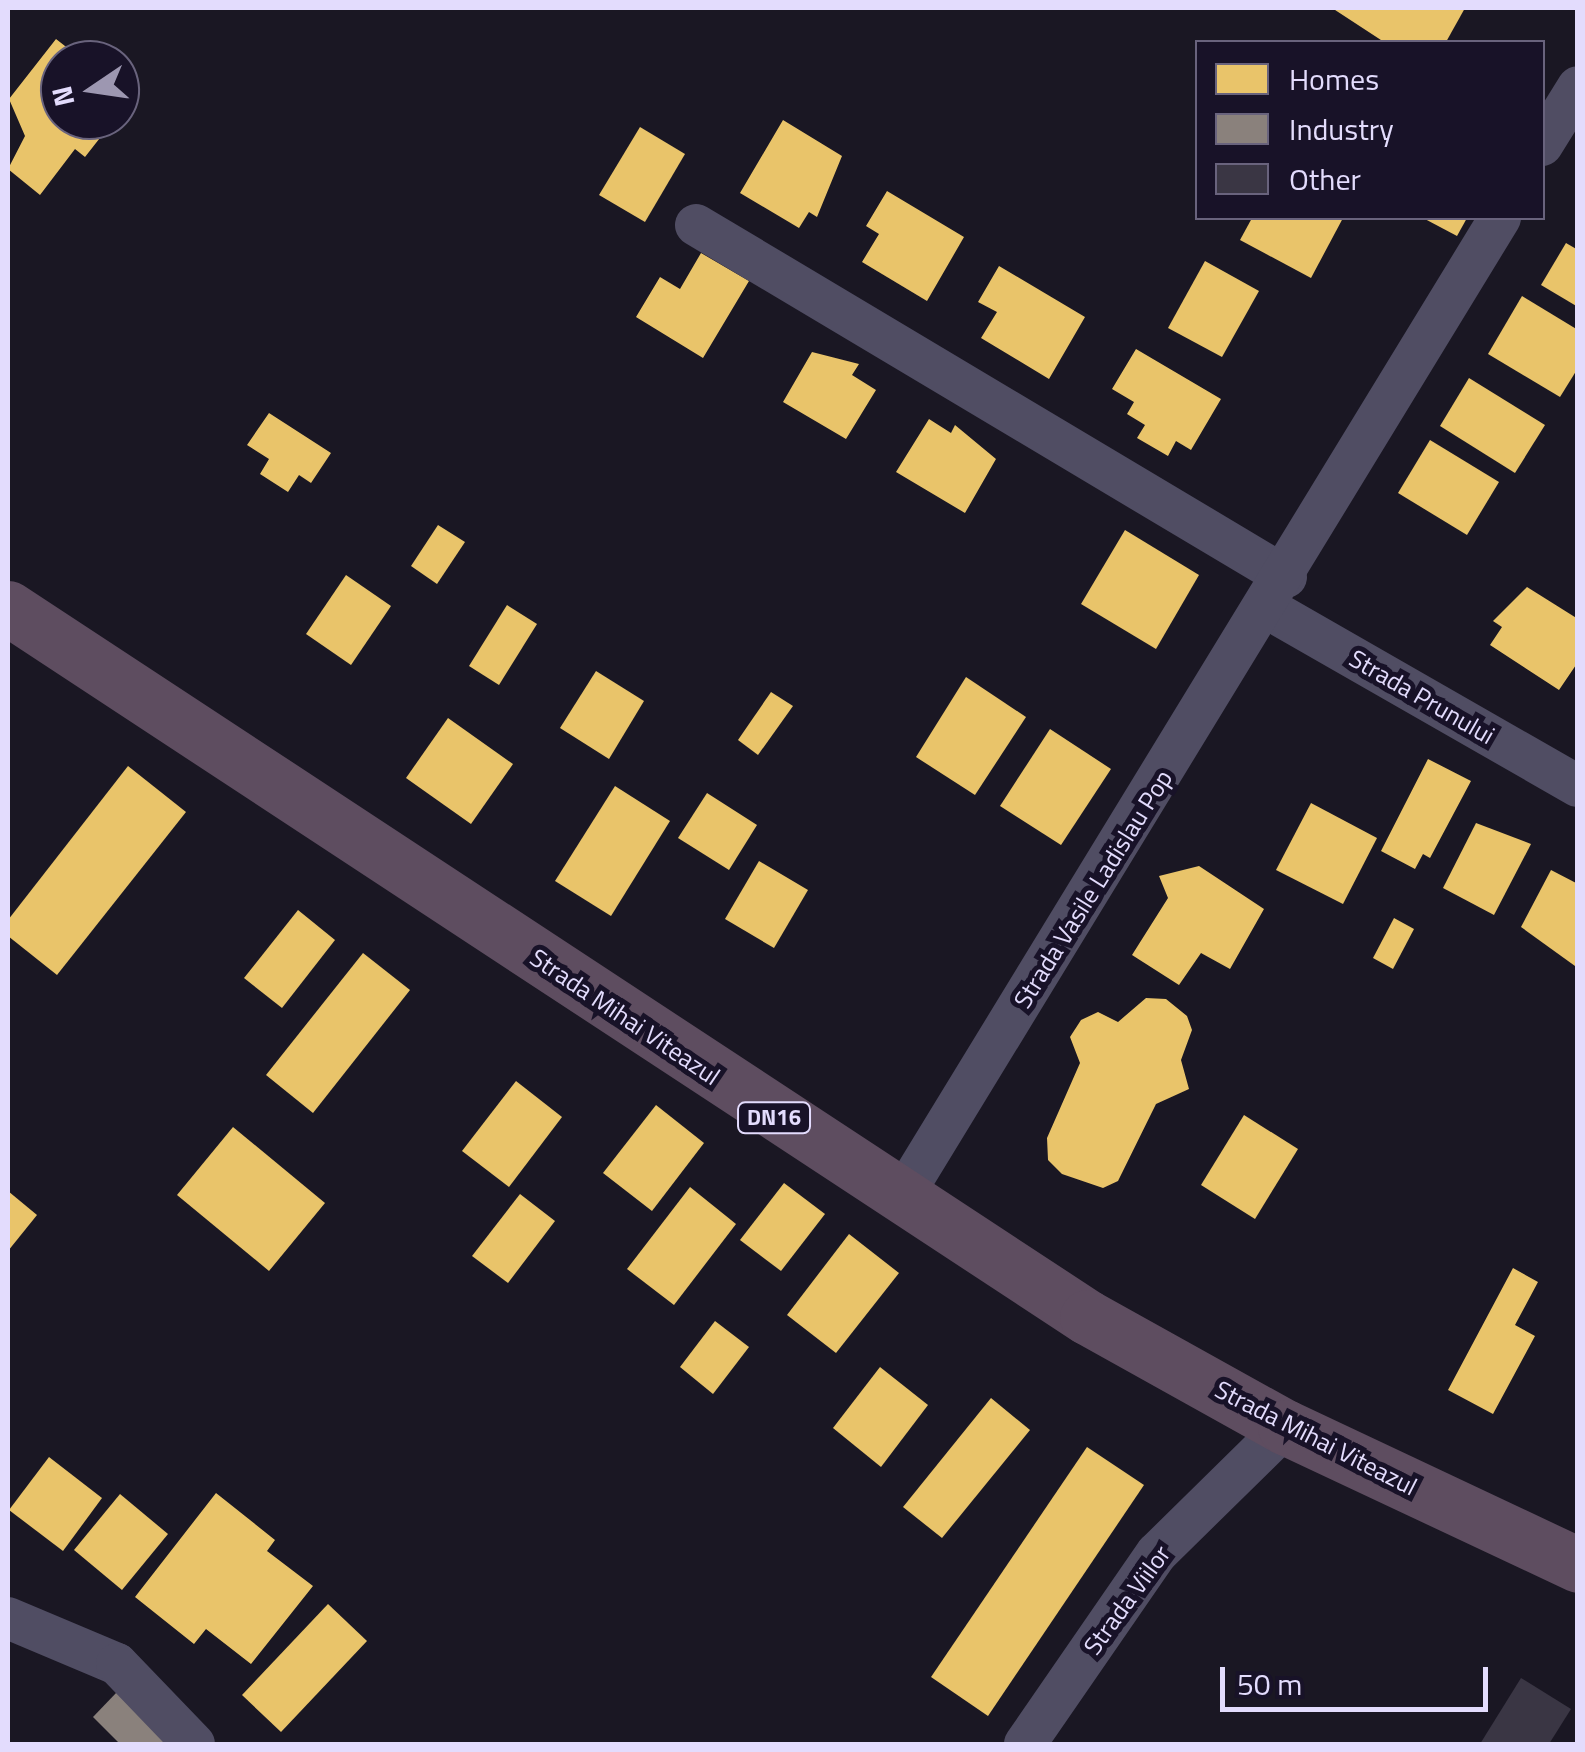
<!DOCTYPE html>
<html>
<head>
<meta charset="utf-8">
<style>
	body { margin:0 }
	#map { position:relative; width:1585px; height:1752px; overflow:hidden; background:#1a1723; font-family:"Titillium Web",sans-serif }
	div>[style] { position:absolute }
	.homes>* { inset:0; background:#e9c46a }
	.industry>* { inset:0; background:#8a817c }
	.building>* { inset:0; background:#3a3644 }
	.minor>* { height:42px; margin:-21px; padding:0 21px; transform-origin:21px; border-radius:21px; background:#504d63 }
	.highway>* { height:55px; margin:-27.5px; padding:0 27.5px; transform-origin:27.5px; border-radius:27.5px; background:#5e4d60 }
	span { translate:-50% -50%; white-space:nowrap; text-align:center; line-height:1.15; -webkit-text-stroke:10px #181228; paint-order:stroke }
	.shield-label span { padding:2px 8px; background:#181228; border:2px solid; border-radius:8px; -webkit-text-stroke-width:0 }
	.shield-label { font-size:22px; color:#e3dcfd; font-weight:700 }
	.street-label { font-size:25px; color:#e3dcfd }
	.frame { position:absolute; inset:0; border:10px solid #e3dcfd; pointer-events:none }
	.legend { position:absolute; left:1195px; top:40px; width:350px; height:180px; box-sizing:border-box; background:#181228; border:2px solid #69637d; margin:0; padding:12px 18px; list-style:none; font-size:30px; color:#e3dcfd }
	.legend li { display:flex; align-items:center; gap:20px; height:50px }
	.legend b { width:50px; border:2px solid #69637d }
	.north { position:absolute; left:40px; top:40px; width:100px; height:100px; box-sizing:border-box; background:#181228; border:2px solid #69637d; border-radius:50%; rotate:257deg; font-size:28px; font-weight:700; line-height:40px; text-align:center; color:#e3dcfd }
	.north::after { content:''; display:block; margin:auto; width:35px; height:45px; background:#9d97b1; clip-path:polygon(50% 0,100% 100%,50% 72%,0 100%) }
	.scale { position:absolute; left:1220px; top:1667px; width:268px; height:45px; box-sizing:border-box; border:5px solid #e3dcfd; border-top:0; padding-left:12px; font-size:30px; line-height:35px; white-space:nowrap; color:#e3dcfd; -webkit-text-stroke:8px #181228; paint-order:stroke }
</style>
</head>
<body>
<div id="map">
	<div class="homes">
		<div style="clip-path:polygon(1332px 8px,1465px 8px,1446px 42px,1384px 42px)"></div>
		<div style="clip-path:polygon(56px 39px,83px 60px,60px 60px,60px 120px,114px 120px,85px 157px,75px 149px,40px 195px,8px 169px,25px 136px,9px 99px)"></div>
		<div style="clip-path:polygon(783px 120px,842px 156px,817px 217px,809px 212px,799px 228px,740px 193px)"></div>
		<div style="clip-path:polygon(640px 127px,685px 154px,645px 222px,599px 195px)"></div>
		<div style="clip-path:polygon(887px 191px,964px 237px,927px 301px,862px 262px,879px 234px,866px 226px)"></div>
		<div style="clip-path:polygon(1252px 218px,1343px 218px,1311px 278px,1240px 240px)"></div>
		<div style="clip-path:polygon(1423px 218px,1467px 218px,1457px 236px)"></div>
		<div style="clip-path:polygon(1566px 243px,1578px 250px,1578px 307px,1541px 285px)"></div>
		<div style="clip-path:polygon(701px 253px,749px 281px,703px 358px,636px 317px,660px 277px,680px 289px)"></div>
		<div style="clip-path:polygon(1205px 261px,1259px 291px,1222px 357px,1168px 328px)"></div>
		<div style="clip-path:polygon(999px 266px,1085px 317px,1049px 379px,981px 338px,997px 312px,978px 302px)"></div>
		<div style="clip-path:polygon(1522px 296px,1578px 330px,1578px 368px,1560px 397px,1488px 354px)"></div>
		<div style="clip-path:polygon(1136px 349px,1221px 399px,1191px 450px,1176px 441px,1168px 456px,1137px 438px,1145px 425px,1127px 414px,1134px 402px,1112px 389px)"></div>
		<div style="clip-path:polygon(812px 352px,859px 364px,852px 375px,876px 390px,846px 439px,783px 402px)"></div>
		<div style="clip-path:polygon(1469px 378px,1545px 425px,1515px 473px,1440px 426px)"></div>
		<div style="clip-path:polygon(269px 413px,331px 453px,311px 483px,299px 475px,288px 492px,260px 474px,269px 459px,247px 445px)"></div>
		<div style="clip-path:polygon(929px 419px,951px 433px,955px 425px,996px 459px,965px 513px,896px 472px)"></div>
		<div style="clip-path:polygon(1430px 440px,1499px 482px,1467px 535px,1398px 493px)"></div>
		<div style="clip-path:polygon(438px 525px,465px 542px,437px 584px,411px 566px)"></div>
		<div style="clip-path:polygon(1125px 530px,1199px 575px,1156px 649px,1081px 604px)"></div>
		<div style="clip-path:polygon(346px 575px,391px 606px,351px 665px,306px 634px)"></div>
		<div style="clip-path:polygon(1527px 587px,1578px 619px,1578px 662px,1559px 690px,1490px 645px,1502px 627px,1493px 621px)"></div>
		<div style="clip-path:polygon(507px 605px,537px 624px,499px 685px,469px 666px)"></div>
		<div style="clip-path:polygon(596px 671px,644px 701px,609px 759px,560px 728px)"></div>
		<div style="clip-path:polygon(966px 677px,1026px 717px,975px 795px,916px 757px)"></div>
		<div style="clip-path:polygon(771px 692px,793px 706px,758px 755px,738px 740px)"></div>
		<div style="clip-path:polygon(448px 718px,513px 764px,471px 824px,406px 778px)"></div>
		<div style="clip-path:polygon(1050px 729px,1111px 769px,1061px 845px,1000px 806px)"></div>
		<div style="clip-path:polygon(1428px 759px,1471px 781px,1430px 858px,1423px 854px,1415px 869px,1381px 851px)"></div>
		<div style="clip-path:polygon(128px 766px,186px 812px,57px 975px,8px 936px,8px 920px)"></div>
		<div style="clip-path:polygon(615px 786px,670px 821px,611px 916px,555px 881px)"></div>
		<div style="clip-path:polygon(707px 793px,757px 825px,729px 870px,678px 838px)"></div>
		<div style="clip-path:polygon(1311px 803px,1377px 838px,1343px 904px,1276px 870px)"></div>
		<div style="clip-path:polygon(1476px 823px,1531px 844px,1494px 915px,1443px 888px)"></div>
		<div style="clip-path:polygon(759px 861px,808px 890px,774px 948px,725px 919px)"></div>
		<div style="clip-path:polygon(1199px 866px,1264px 909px,1230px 969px,1201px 953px,1179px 985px,1132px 955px,1168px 898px,1159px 876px)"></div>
		<div style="clip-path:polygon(1551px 870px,1578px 884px,1575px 966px,1521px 927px)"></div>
		<div style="clip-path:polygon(298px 910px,335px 940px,282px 1008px,244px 978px)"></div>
		<div style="clip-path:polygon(1394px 918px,1414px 929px,1393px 969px,1373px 958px)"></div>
		<div style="clip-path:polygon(363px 953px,410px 990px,313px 1113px,266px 1075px)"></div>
		<div style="clip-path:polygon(1146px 998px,1166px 999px,1187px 1016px,1192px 1030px,1181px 1060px,1189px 1089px,1156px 1104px,1118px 1181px,1103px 1188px,1062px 1174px,1048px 1160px,1047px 1138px,1080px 1063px,1070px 1037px,1081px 1020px,1098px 1012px,1118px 1022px)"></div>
		<div style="clip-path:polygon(516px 1081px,562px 1117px,509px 1187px,462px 1151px)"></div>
		<div style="clip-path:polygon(656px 1105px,704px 1143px,652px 1211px,603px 1173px)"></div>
		<div style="clip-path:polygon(1244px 1115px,1298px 1149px,1255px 1219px,1201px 1185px)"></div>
		<div style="clip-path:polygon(233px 1127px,325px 1203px,269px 1271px,177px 1195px)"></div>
		<div style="clip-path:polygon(784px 1183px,825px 1214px,781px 1271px,740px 1240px)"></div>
		<div style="clip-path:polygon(690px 1187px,736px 1224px,674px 1305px,627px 1269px)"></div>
		<div style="clip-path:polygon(8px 1191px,37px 1215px,8px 1251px)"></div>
		<div style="clip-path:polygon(520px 1194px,555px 1221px,508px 1283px,472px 1256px)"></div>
		<div style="clip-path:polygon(849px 1234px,899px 1273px,836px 1353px,787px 1315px)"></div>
		<div style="clip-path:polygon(1513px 1268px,1538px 1282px,1515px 1325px,1535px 1336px,1493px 1414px,1448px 1390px)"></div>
		<div style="clip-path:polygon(715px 1321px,749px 1347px,713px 1394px,680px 1367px)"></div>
		<div style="clip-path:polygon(880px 1367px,928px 1405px,881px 1467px,833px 1428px)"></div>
		<div style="clip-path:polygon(991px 1398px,1030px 1430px,942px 1538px,903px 1507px)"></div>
		<div style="clip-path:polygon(1087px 1447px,1144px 1485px,988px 1716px,931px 1677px)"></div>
		<div style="clip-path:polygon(49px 1457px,102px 1498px,63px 1551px,9px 1510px)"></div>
		<div style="clip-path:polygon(216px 1493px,275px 1540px,267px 1551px,313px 1586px,251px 1664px,206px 1629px,194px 1644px,135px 1597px)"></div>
		<div style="clip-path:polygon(120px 1494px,168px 1534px,122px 1590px,74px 1550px)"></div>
		<div style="clip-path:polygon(328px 1604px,367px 1641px,281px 1732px,242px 1695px)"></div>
	</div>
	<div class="industry">
		<div style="clip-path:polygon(117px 1692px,170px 1744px,120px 1744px,93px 1717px)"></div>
	</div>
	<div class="building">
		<div style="clip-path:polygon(1521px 1678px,1571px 1709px,1549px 1744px,1480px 1744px)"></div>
	</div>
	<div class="minor">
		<div style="left:1542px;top:145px;width:68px;rotate:-58.2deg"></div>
		<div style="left:696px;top:225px;width:687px;rotate:30.82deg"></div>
		<div style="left:1267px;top:608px;width:358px;rotate:29.8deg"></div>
		<div style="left:900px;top:1200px;width:1151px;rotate:-58.58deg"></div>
		<div style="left:8px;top:1618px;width:118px;rotate:22.9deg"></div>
		<div style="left:117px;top:1664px;width:111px;rotate:46.1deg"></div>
		<div style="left:1025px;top:1744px;width:232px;rotate:-55.4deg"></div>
		<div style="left:1157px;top:1553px;width:180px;rotate:-44.5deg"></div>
	</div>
	<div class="highway">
		<div style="left:8px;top:608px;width:1291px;rotate:33.31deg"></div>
		<div style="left:1087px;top:1317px;width:227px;rotate:29.1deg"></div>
		<div style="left:1285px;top:1427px;width:324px;rotate:25.2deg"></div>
	</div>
	<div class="shield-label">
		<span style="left:774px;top:1118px">DN16</span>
	</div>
	<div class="street-label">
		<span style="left:1422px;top:697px;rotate:30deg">Strada Prunului</span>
		<span style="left:1093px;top:889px;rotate:-58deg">Strada Vasile Ladislau Pop</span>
		<span style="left:625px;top:1017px;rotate:34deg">Strada Mihai Viteazul</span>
		<span style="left:1316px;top:1438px;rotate:27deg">Strada Mihai Viteazul</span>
		<span style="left:1127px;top:1600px;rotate:-54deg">Strada Viilor</span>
	</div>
	<div class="frame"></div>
	<ul class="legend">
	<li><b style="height:28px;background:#e9c46a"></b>Homes</li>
	<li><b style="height:28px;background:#8a817c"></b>Industry</li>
	<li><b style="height:28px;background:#3a3644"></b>Other</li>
	</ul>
	<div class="north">N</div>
	<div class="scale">50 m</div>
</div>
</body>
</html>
